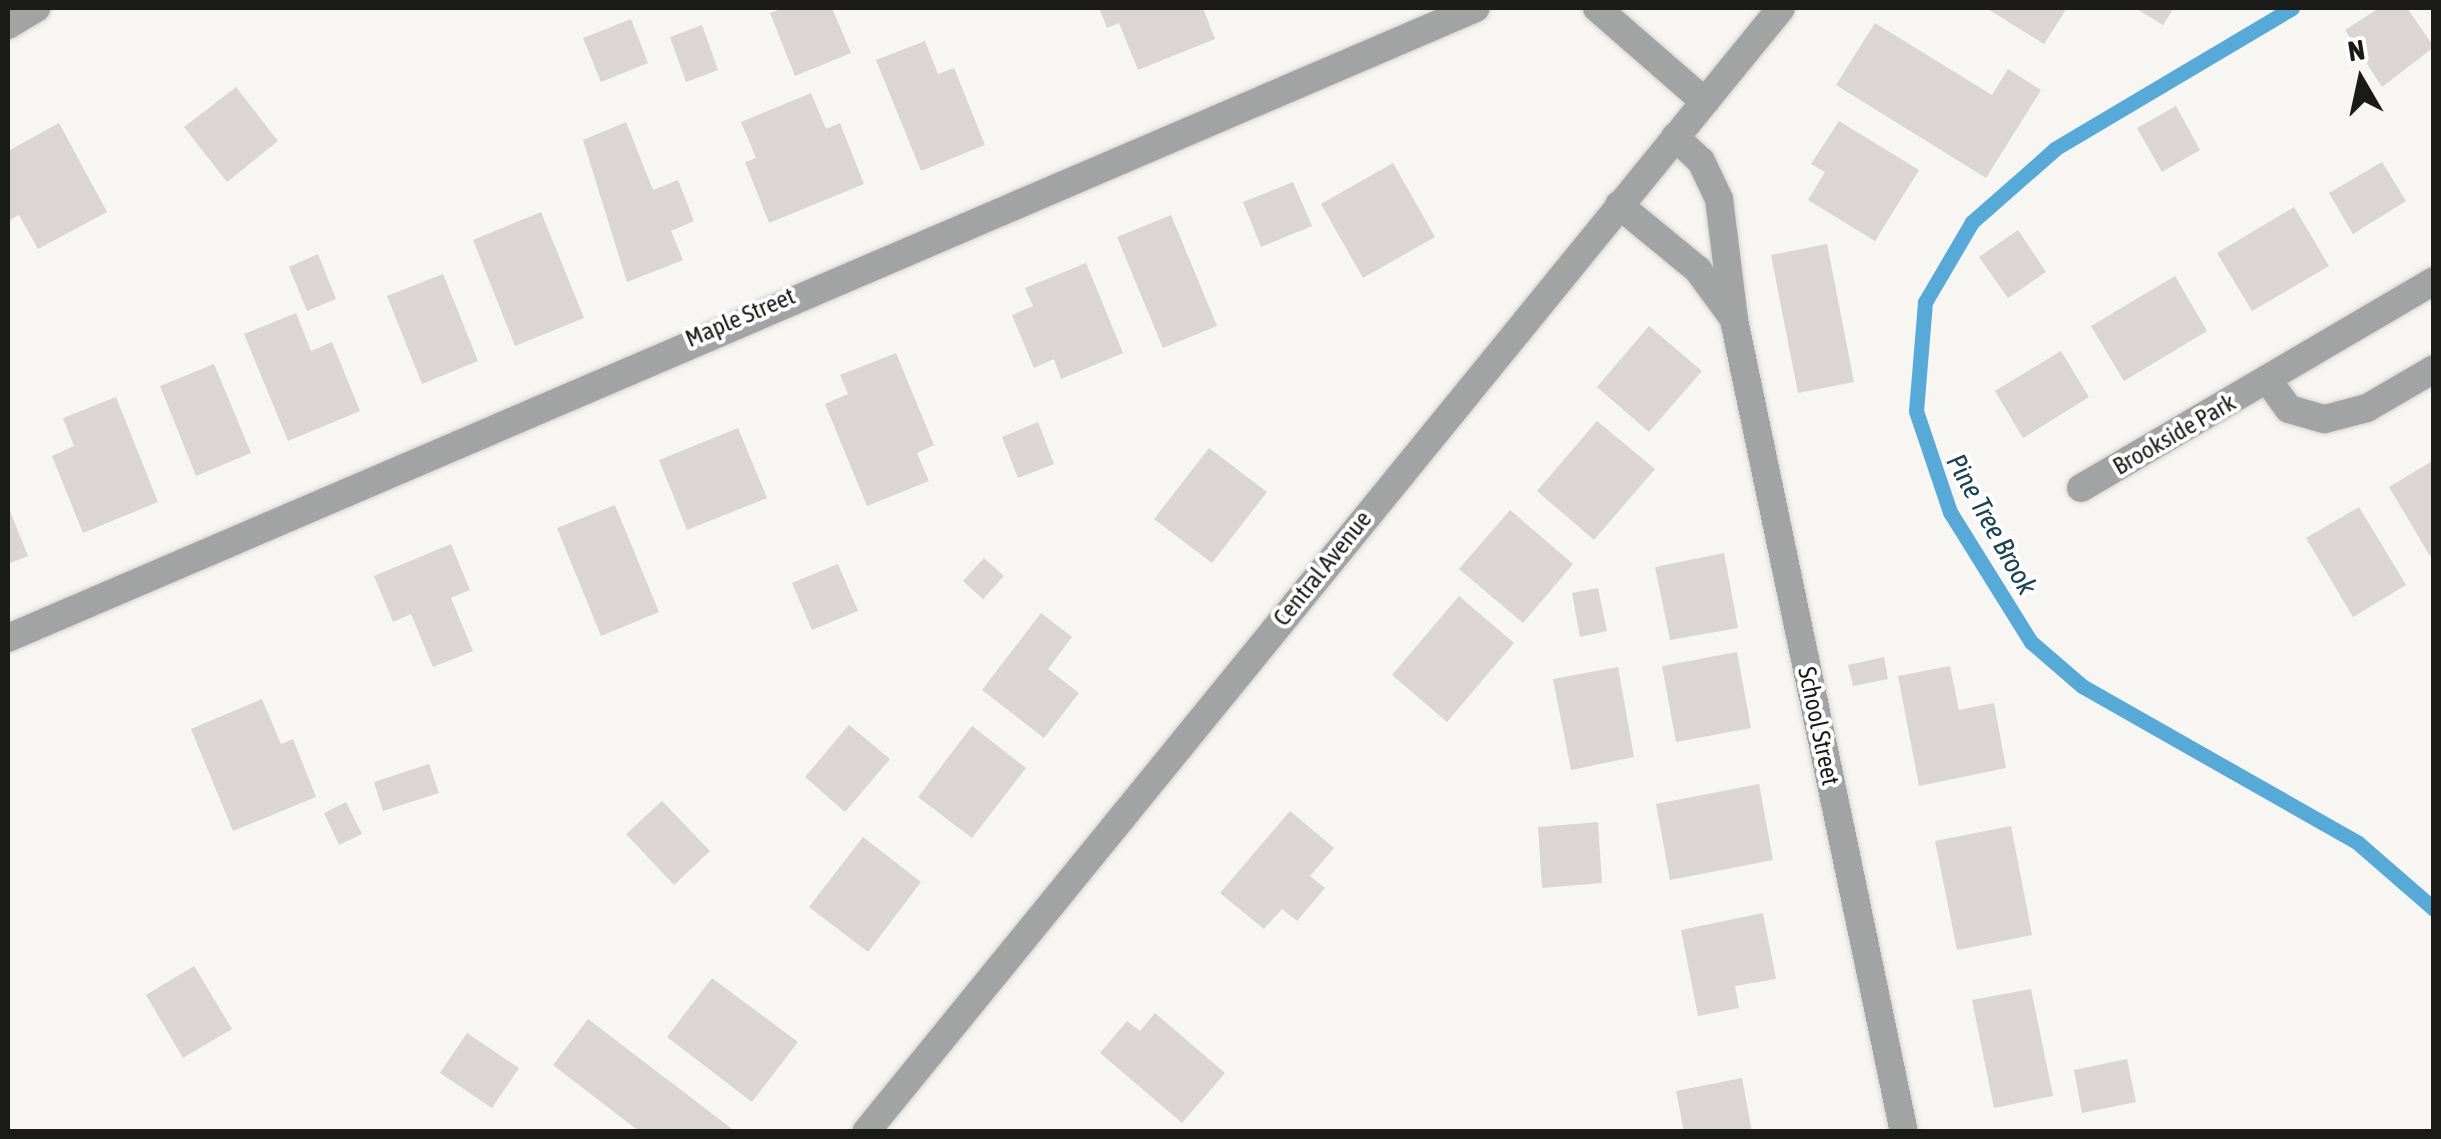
<!DOCTYPE html>
<html>
<head>
<meta charset="utf-8">
<style>
	body { margin:0 }
	#map { position:relative; width:2441px; height:1139px; overflow:hidden; background:#f8f6f2; font-family:"Asap Condensed",sans-serif }
	div>[style] { position:absolute }
	.stream>* { height:15px; margin:-7.5px; padding:0 7.5px; transform-origin:7.5px; border-radius:7.5px; background:#57aad8 }
	.building>* { inset:0; background:#dbd5d5 }
	.roads { filter:drop-shadow(0 0 2px #d4d3cf) drop-shadow(0 0 2px #d4d3cf) }
	.minor>* { height:28px; margin:-14px; padding:0 14px; transform-origin:14px; border-radius:14px; background:#a2a4a3 }
	.tertiary>* { height:28px; margin:-14px; padding:0 14px; transform-origin:14px; border-radius:14px; background:#a2a4a3 }
	span { translate:-50% -50%; white-space:nowrap; text-align:center; line-height:1.15; -webkit-text-stroke:8px #fff; paint-order:stroke }
	.street-label { font-size:25px; color:#1a1a18 }
	.water-label { font-size:28px; color:#1d4256; font-style:italic }
	.frame { position:absolute; inset:0; border:10px solid #1a1a18; pointer-events:none }
	.north { position:absolute; left:2311px; top:30px; width:100px; height:100px; -webkit-text-stroke:8px #fff; paint-order:stroke; rotate:351deg; font-size:28px; font-weight:700; line-height:40px; text-align:center; color:#1a1a18 }
	.north::after { content:''; display:block; margin:auto; width:35px; height:45px; background:#1a1a18; clip-path:polygon(50% 0,100% 100%,50% 72%,0 100%) }
</style>
</head>
<body>
<div id="map">
	<div class="stream">
		<div style="left:2292px;top:8px;width:276px;rotate:149.3deg"></div>
		<div style="left:2055px;top:149px;width:111px;rotate:138.7deg"></div>
		<div style="left:1972px;top:222px;width:93px;rotate:120.4deg"></div>
		<div style="left:1925px;top:302px;width:109px;rotate:94.7deg"></div>
		<div style="left:1916px;top:411px;width:107px;rotate:71.4deg"></div>
		<div style="left:1950px;top:512px;width:153px;rotate:58.1deg"></div>
		<div style="left:2031px;top:642px;width:67px;rotate:40.8deg"></div>
		<div style="left:2082px;top:686px;width:318px;rotate:29.6deg"></div>
		<div style="left:2358px;top:843px;width:101px;rotate:41deg"></div>
	</div>
	<div class="building">
		<div style="clip-path:polygon(784px 8px,832px 8px,851px 53px,795px 76px,770px 13px)"></div>
		<div style="clip-path:polygon(1099px 8px,1203px 8px,1215px 39px,1138px 70px,1119px 23px,1107px 28px)"></div>
		<div style="clip-path:polygon(1986px 8px,2067px 8px,2044px 44px)"></div>
		<div style="clip-path:polygon(2135px 8px,2174px 8px,2163px 25px)"></div>
		<div style="clip-path:polygon(2379px 8px,2407px 8px,2434px 47px,2382px 87px,2345px 30px)"></div>
		<div style="clip-path:polygon(631px 19px,648px 63px,601px 82px,583px 38px)"></div>
		<div style="clip-path:polygon(1875px 23px,1992px 95px,2008px 69px,2041px 90px,1986px 178px,1836px 85px)"></div>
		<div style="clip-path:polygon(702px 25px,718px 70px,686px 82px,670px 37px)"></div>
		<div style="clip-path:polygon(925px 41px,938px 74px,954px 68px,985px 145px,921px 171px,876px 60px)"></div>
		<div style="clip-path:polygon(236px 87px,278px 141px,227px 182px,184px 127px)"></div>
		<div style="clip-path:polygon(811px 93px,826px 129px,840px 123px,864px 184px,769px 223px,745px 162px,756px 158px,741px 122px)"></div>
		<div style="clip-path:polygon(2176px 106px,2200px 150px,2162px 172px,2137px 128px)"></div>
		<div style="clip-path:polygon(1839px 121px,1919px 170px,1875px 241px,1808px 200px,1825px 172px,1811px 164px)"></div>
		<div style="clip-path:polygon(626px 122px,653px 190px,678px 180px,694px 221px,671px 231px,683px 260px,627px 282px,583px 140px)"></div>
		<div style="clip-path:polygon(59px 123px,107px 212px,38px 249px,19px 215px,8px 221px,8px 151px)"></div>
		<div style="clip-path:polygon(2382px 162px,2406px 201px,2353px 234px,2329px 193px)"></div>
		<div style="clip-path:polygon(1393px 163px,1435px 237px,1363px 278px,1321px 204px)"></div>
		<div style="clip-path:polygon(1293px 182px,1312px 226px,1261px 247px,1243px 202px)"></div>
		<div style="clip-path:polygon(2294px 207px,2329px 266px,2252px 311px,2217px 253px)"></div>
		<div style="clip-path:polygon(541px 212px,584px 318px,515px 346px,473px 240px)"></div>
		<div style="clip-path:polygon(1171px 215px,1217px 326px,1163px 348px,1117px 237px)"></div>
		<div style="clip-path:polygon(2018px 230px,2046px 272px,2008px 298px,1979px 257px)"></div>
		<div style="clip-path:polygon(1827px 244px,1854px 382px,1798px 393px,1771px 255px)"></div>
		<div style="clip-path:polygon(318px 254px,336px 299px,307px 311px,289px 267px)"></div>
		<div style="clip-path:polygon(1086px 263px,1123px 353px,1061px 379px,1054px 359px,1034px 368px,1012px 315px,1033px 306px,1025px 288px)"></div>
		<div style="clip-path:polygon(443px 274px,478px 361px,422px 384px,387px 296px)"></div>
		<div style="clip-path:polygon(2175px 276px,2207px 331px,2124px 381px,2091px 326px)"></div>
		<div style="clip-path:polygon(296px 313px,311px 351px,332px 342px,360px 411px,288px 441px,244px 334px)"></div>
		<div style="clip-path:polygon(1649px 326px,1702px 371px,1649px 432px,1597px 387px)"></div>
		<div style="clip-path:polygon(2061px 351px,2089px 397px,2023px 438px,1995px 391px)"></div>
		<div style="clip-path:polygon(896px 353px,934px 445px,917px 453px,929px 481px,867px 506px,825px 404px,848px 394px,840px 375px)"></div>
		<div style="clip-path:polygon(214px 364px,251px 453px,196px 476px,160px 386px)"></div>
		<div style="clip-path:polygon(116px 397px,158px 502px,83px 533px,52px 456px,74px 446px,63px 418px)"></div>
		<div style="clip-path:polygon(1597px 421px,1655px 469px,1594px 540px,1537px 491px)"></div>
		<div style="clip-path:polygon(1038px 422px,1054px 464px,1018px 478px,1002px 437px)"></div>
		<div style="clip-path:polygon(738px 428px,767px 498px,687px 530px,659px 460px)"></div>
		<div style="clip-path:polygon(1209px 448px,1267px 492px,1212px 563px,1154px 519px)"></div>
		<div style="clip-path:polygon(2434px 460px,2434px 554px,2430px 556px,2389px 487px)"></div>
		<div style="clip-path:polygon(615px 505px,659px 612px,601px 636px,557px 528px)"></div>
		<div style="clip-path:polygon(8px 506px,28px 556px,8px 564px)"></div>
		<div style="clip-path:polygon(2359px 507px,2406px 585px,2353px 617px,2306px 538px)"></div>
		<div style="clip-path:polygon(1510px 510px,1573px 564px,1523px 623px,1459px 569px)"></div>
		<div style="clip-path:polygon(451px 544px,470px 590px,451px 598px,473px 651px,433px 667px,411px 614px,393px 622px,374px 576px)"></div>
		<div style="clip-path:polygon(1724px 553px,1738px 628px,1670px 640px,1655px 567px)"></div>
		<div style="clip-path:polygon(984px 558px,1004px 576px,983px 599px,963px 581px)"></div>
		<div style="clip-path:polygon(838px 564px,858px 611px,812px 630px,792px 583px)"></div>
		<div style="clip-path:polygon(1598px 588px,1607px 631px,1580px 637px,1572px 593px)"></div>
		<div style="clip-path:polygon(1459px 596px,1514px 643px,1447px 722px,1392px 675px)"></div>
		<div style="clip-path:polygon(1041px 613px,1072px 637px,1048px 669px,1079px 693px,1044px 738px,982px 690px)"></div>
		<div style="clip-path:polygon(1737px 652px,1751px 728px,1676px 742px,1662px 666px)"></div>
		<div style="clip-path:polygon(1884px 657px,1888px 679px,1853px 686px,1848px 665px)"></div>
		<div style="clip-path:polygon(1950px 666px,1959px 710px,1994px 703px,2006px 768px,1919px 786px,1898px 676px)"></div>
		<div style="clip-path:polygon(1618px 667px,1634px 757px,1571px 770px,1553px 679px)"></div>
		<div style="clip-path:polygon(262px 699px,281px 744px,293px 739px,316px 797px,233px 831px,191px 729px)"></div>
		<div style="clip-path:polygon(849px 725px,890px 759px,845px 812px,805px 777px)"></div>
		<div style="clip-path:polygon(972px 726px,1026px 768px,972px 838px,918px 797px)"></div>
		<div style="clip-path:polygon(429px 764px,439px 793px,383px 811px,374px 782px)"></div>
		<div style="clip-path:polygon(1759px 784px,1773px 860px,1670px 880px,1656px 804px)"></div>
		<div style="clip-path:polygon(662px 801px,710px 851px,674px 885px,626px 834px)"></div>
		<div style="clip-path:polygon(346px 802px,362px 834px,339px 845px,324px 813px)"></div>
		<div style="clip-path:polygon(1290px 811px,1334px 848px,1310px 876px,1325px 888px,1297px 921px,1282px 909px,1264px 929px,1220px 893px)"></div>
		<div style="clip-path:polygon(1598px 822px,1602px 883px,1542px 888px,1538px 827px)"></div>
		<div style="clip-path:polygon(2011px 826px,2032px 935px,1957px 950px,1935px 841px)"></div>
		<div style="clip-path:polygon(863px 837px,921px 882px,868px 952px,809px 907px)"></div>
		<div style="clip-path:polygon(1763px 913px,1776px 979px,1735px 986px,1739px 1008px,1698px 1016px,1681px 930px)"></div>
		<div style="clip-path:polygon(194px 966px,232px 1029px,183px 1058px,146px 995px)"></div>
		<div style="clip-path:polygon(712px 978px,798px 1042px,752px 1102px,667px 1037px)"></div>
		<div style="clip-path:polygon(2031px 989px,2053px 1096px,1994px 1108px,1972px 1000px)"></div>
		<div style="clip-path:polygon(1155px 1013px,1225px 1073px,1182px 1123px,1100px 1053px,1127px 1021px,1140px 1031px)"></div>
		<div style="clip-path:polygon(588px 1019px,736px 1132px,640px 1132px,553px 1065px)"></div>
		<div style="clip-path:polygon(467px 1033px,519px 1068px,492px 1108px,440px 1073px)"></div>
		<div style="clip-path:polygon(2127px 1059px,2136px 1102px,2082px 1113px,2074px 1070px)"></div>
		<div style="clip-path:polygon(1742px 1078px,1752px 1132px,1684px 1132px,1676px 1091px)"></div>
	</div>
	<div class="roads">
		<div class="minor">
			<div style="left:1597px;top:8px;width:143px;rotate:41deg"></div>
			<div style="left:1675px;top:137px;width:35px;rotate:43deg"></div>
			<div style="left:1701px;top:161px;width:42px;rotate:64.7deg"></div>
			<div style="left:1719px;top:199px;width:122px;rotate:82.9deg"></div>
			<div style="left:1734px;top:320px;width:830px;rotate:78.18deg"></div>
			<div style="left:1619px;top:205px;width:102px;rotate:39.4deg"></div>
			<div style="left:1698px;top:270px;width:56px;rotate:53.7deg"></div>
			<div style="left:2267px;top:379px;width:37px;rotate:54deg"></div>
			<div style="left:2289px;top:409px;width:37px;rotate:16deg"></div>
			<div style="left:2325px;top:419px;width:43px;rotate:-14.7deg"></div>
			<div style="left:2367px;top:408px;width:78px;rotate:-30.2deg"></div>
			<div style="left:2081px;top:488px;width:409px;rotate:-30.4deg"></div>
			<div style="left:8px;top:638px;width:1597px;rotate:-23.23deg"></div>
		</div>
		<div class="tertiary">
			<div style="left:8px;top:25px;width:33px;rotate:-31deg"></div>
			<div style="left:866px;top:1132px;width:1449px;rotate:-50.85deg"></div>
		</div>
	</div>
	<div class="street-label">
		<span style="left:740px;top:317px;rotate:-23deg">Maple Street</span>
		<span style="left:2174px;top:434px;rotate:-30deg">Brookside Park</span>
		<span style="left:1322px;top:568px;rotate:-51deg">Central Avenue</span>
		<span style="left:1819px;top:726px;rotate:78deg">School Street</span>
	</div>
	<div class="water-label">
		<span style="left:1992px;top:524px;rotate:61deg">Pine Tree Brook</span>
	</div>
	<div class="frame"></div>
	<div class="north">N</div>
</div>
</body>
</html>
